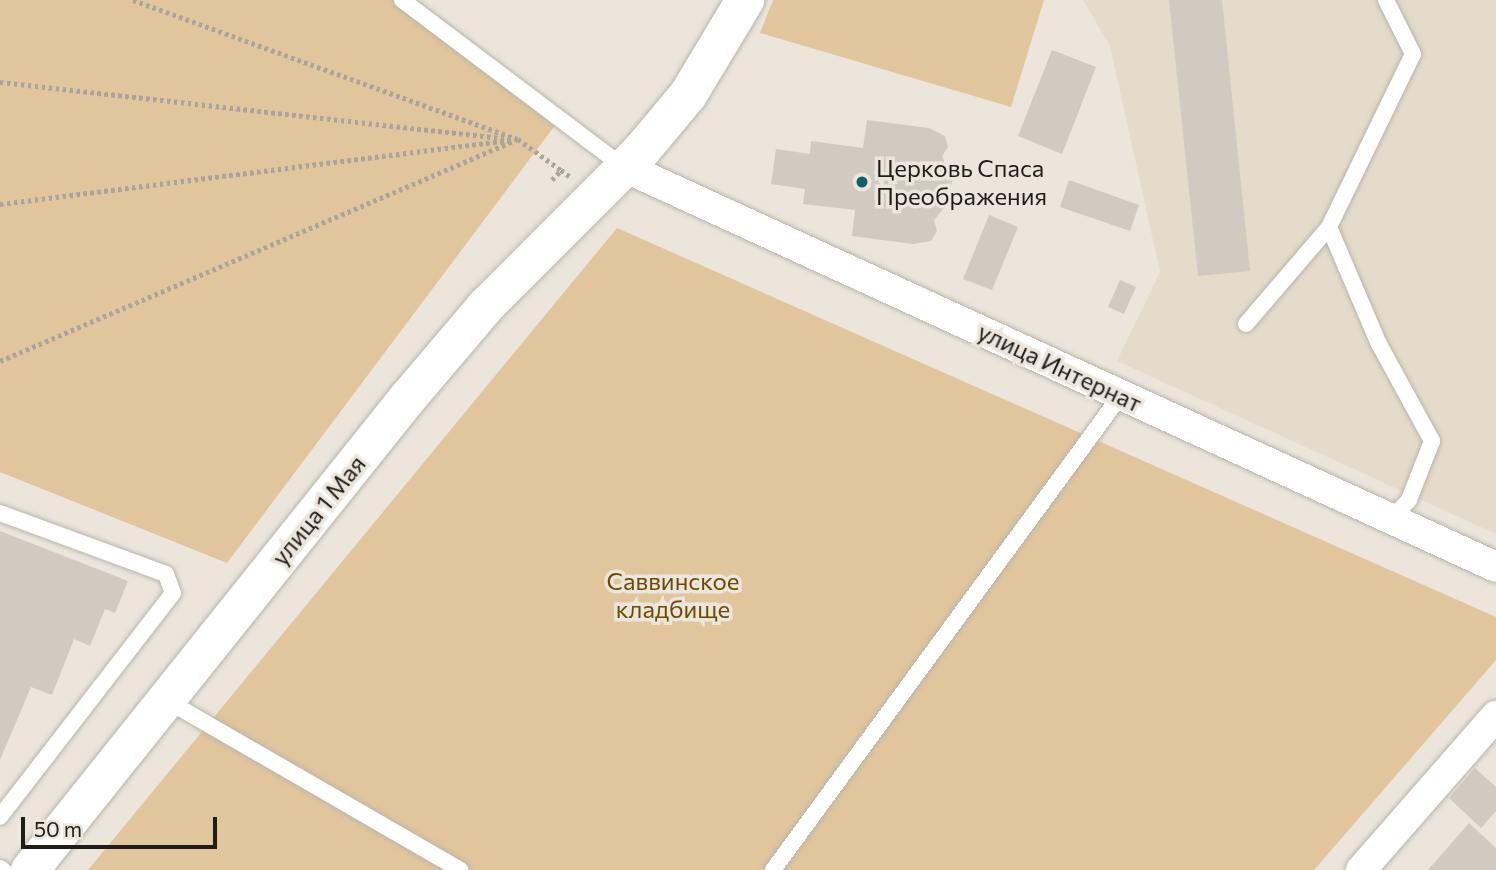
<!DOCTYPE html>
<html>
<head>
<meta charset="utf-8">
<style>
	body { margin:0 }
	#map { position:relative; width:1496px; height:870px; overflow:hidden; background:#ebe5dc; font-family:Commissioner,sans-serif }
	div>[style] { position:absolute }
	.built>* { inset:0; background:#e5dbcb }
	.green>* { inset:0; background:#e0c59d }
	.building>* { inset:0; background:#d0cac1 }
	.path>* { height:4.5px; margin-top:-2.25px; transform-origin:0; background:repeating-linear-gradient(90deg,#a9a49d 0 3.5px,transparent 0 7px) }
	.roads { filter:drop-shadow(0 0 2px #b9b4ab) drop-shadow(0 0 2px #b9b4ab) }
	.service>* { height:16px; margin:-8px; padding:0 8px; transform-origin:8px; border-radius:8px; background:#fff }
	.minor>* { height:30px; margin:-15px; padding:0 15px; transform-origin:15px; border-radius:15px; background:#fff }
	.tertiary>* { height:38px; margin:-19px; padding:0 19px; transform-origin:19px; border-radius:19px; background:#fff }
	.dots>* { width:19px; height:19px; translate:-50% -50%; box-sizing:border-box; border:4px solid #ebe5dc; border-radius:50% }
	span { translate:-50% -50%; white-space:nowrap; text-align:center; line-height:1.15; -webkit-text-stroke:7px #ebe5dc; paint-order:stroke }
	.poi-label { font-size:24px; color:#1f1d19 }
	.left { translate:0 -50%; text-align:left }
	.street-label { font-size:24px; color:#1f1d19 }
	.park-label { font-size:24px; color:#6d4a00 }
	.scale { position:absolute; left:21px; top:817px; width:196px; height:32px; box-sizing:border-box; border:4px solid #1f1d19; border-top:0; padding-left:9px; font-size:21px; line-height:24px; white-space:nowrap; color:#1f1d19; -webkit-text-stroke:5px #ebe5dc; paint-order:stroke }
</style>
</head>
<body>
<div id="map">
	<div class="built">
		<div style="clip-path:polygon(1083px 0,1496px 0,1496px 534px,1117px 361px,1160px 272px,1110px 46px)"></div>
	</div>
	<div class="green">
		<div style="clip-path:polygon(0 0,402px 0,559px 120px,227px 563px,0 472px)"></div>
		<div style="clip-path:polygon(773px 0,1044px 0,1011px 107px,760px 33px)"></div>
		<div style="clip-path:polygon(617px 228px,1496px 617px,1496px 660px,1314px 870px,88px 870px)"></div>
	</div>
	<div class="building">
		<div style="clip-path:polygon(1169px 0,1222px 0,1250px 271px,1198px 276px)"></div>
		<div style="clip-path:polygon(1052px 50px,1096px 67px,1062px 154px,1018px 136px)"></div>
		<div style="clip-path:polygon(867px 120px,929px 128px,945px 136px,948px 147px,942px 156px,952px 180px,949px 202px,934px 220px,937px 231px,931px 241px,913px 244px,852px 236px,855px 210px,803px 204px,805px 189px,771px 184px,776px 149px,810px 154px,811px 141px,863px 148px)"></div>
		<div style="clip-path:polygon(1069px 180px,1139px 205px,1130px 231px,1060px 207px)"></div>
		<div style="clip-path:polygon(989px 215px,1018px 227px,992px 290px,963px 279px)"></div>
		<div style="clip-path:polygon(1120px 280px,1136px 287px,1124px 314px,1108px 307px)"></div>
		<div style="clip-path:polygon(0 531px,128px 581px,115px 613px,105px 609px,90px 646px,74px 639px,52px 695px,31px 687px,0 760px)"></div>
		<div style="clip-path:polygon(1475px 768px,1496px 787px,1496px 811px,1481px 828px,1449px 798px)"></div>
		<div style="clip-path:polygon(1469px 823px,1496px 848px,1496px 870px,1428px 870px)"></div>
	</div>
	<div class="path">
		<div style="left:133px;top:0;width:409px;rotate:19.9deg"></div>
		<div style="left:518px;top:139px;width:53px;rotate:35.8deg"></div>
		<div style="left:0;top:82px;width:513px;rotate:6.38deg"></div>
		<div style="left:552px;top:180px;width:13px;rotate:-48deg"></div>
		<div style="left:561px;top:170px;width:14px;rotate:36deg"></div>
		<div style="left:0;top:204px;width:514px;rotate:-7.15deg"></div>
		<div style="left:0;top:361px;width:564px;rotate:-23.2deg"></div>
	</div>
	<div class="roads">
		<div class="service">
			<div style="left:402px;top:0;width:278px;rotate:37deg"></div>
			<div style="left:1329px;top:227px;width:127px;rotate:66.9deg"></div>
			<div style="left:1379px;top:344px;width:111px;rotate:61.3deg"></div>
			<div style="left:1432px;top:441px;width:63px;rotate:111.3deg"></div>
			<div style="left:1409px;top:500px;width:26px;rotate:133deg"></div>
			<div style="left:1246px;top:324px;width:128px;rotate:-49.4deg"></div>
			<div style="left:1329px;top:227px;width:192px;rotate:-64.1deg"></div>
			<div style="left:1413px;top:54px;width:60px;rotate:-116.6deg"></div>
			<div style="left:0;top:513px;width:177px;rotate:20.2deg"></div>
			<div style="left:166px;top:574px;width:20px;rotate:70deg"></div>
			<div style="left:173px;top:593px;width:283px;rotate:127.7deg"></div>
			<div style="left:166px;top:700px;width:340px;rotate:30deg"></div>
			<div style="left:0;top:868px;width:4px;rotate:34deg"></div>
			<div style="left:773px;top:870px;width:589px;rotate:-53.77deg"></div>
		</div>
		<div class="minor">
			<div style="left:624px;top:167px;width:959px;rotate:24.64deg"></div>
			<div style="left:1361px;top:870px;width:205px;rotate:-48.8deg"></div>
		</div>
		<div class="tertiary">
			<div style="left:30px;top:870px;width:603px;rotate:-51.33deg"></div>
			<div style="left:407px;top:399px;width:121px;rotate:-49.7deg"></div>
			<div style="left:485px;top:307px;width:221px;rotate:-45deg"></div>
			<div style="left:641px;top:151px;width:73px;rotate:-50deg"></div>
			<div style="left:688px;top:95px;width:111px;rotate:-59deg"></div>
		</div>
	</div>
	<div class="dots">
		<div style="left:862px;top:182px;background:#13606b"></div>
	</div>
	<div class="poi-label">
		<span class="left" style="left:876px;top:182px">Церковь Спаса<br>Преображения</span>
	</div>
	<div class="street-label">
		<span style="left:1060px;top:367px;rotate:25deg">улица Интернат</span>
		<span style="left:318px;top:510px;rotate:-51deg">улица 1 Мая</span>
	</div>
	<div class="park-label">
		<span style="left:673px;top:595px">Саввинское<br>кладбище</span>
	</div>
	<div class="scale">50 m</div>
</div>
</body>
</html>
